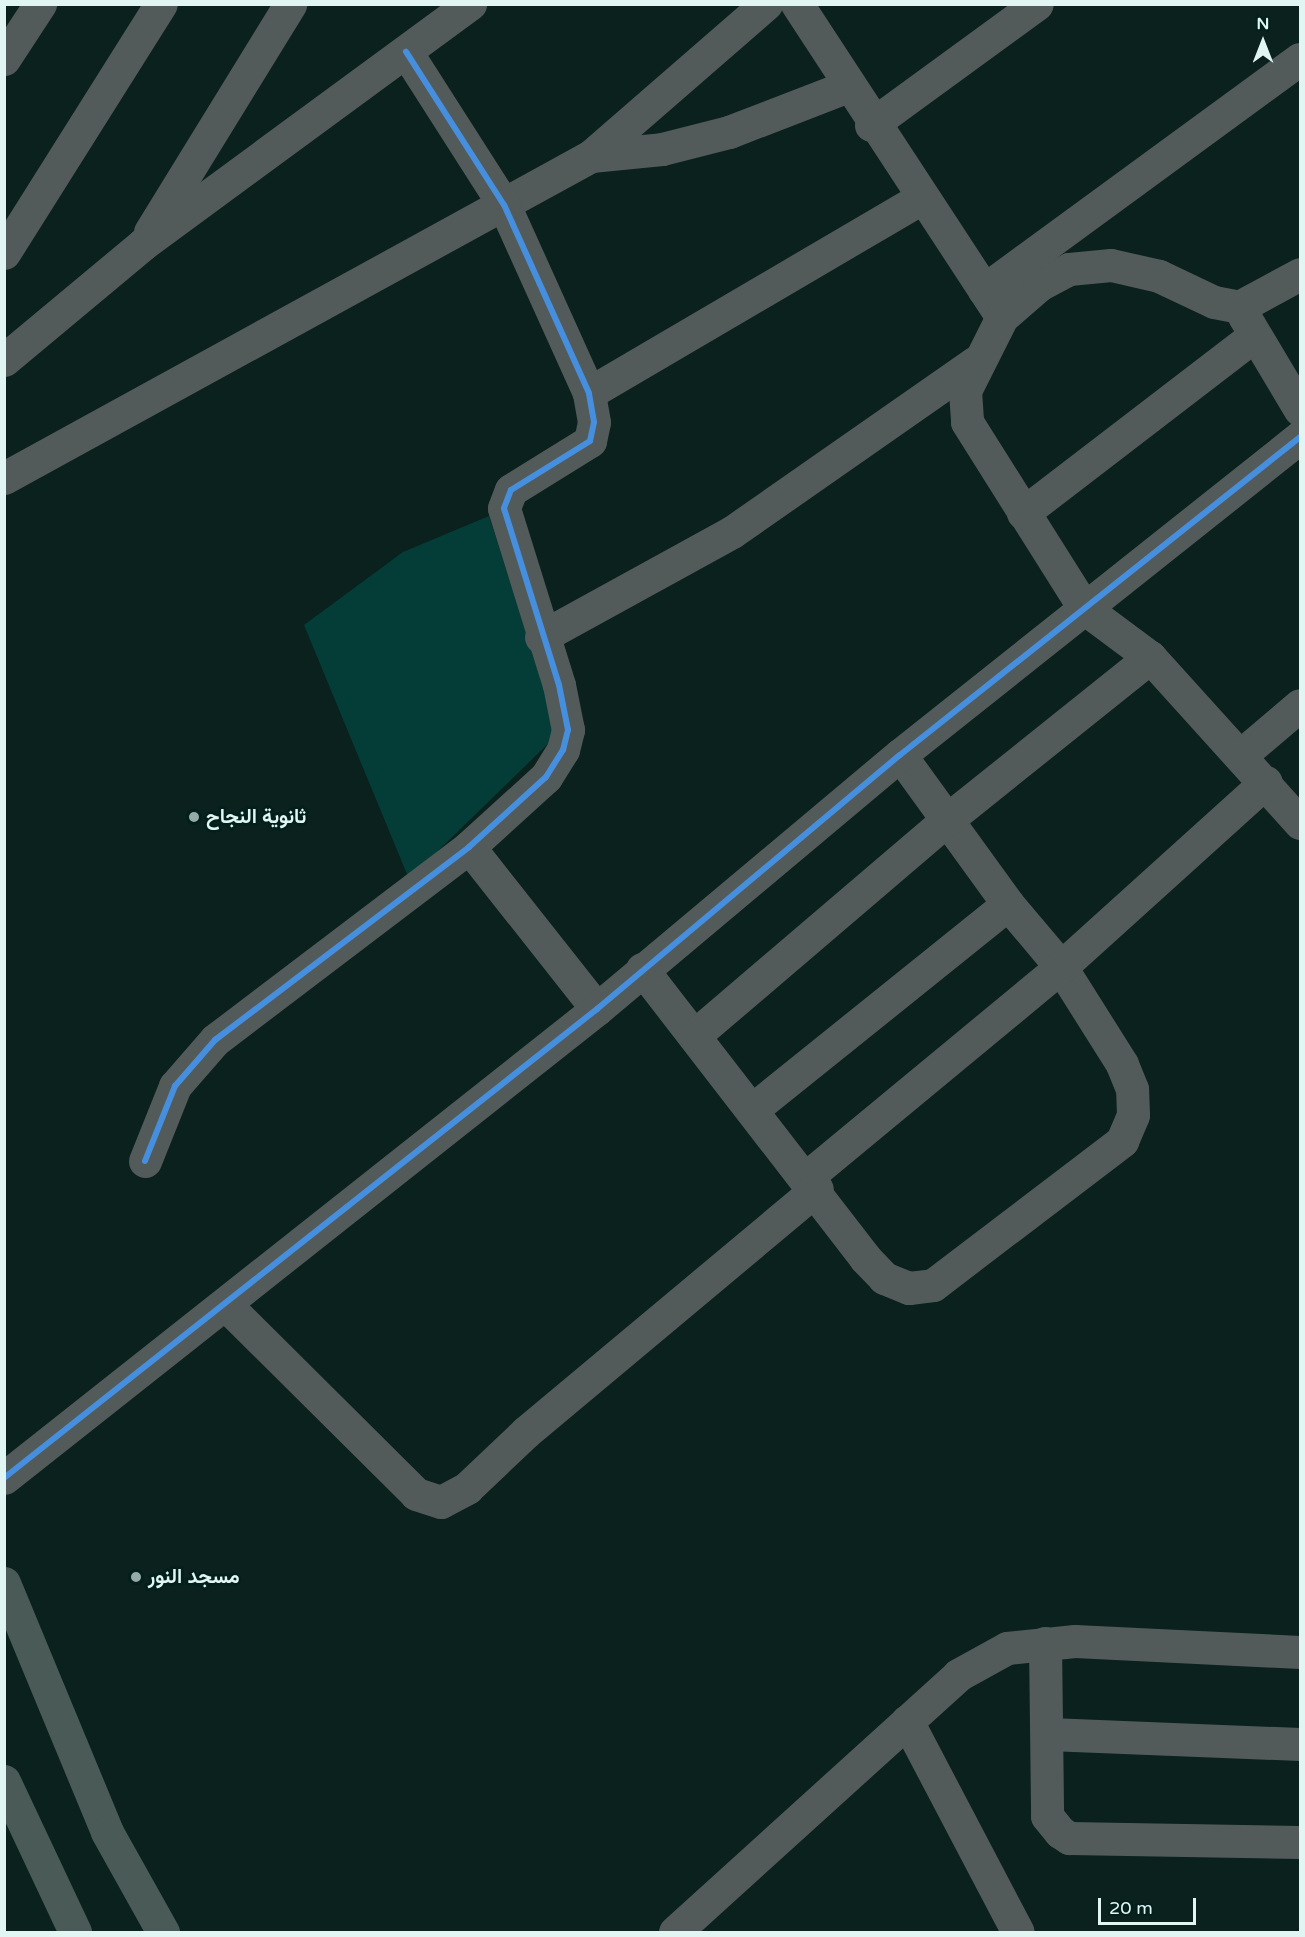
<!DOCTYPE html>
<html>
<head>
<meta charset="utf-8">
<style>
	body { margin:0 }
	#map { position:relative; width:1305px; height:1937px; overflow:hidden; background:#0a211e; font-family:"Varela Round",Vazirmatn,sans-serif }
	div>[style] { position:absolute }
	.green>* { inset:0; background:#043d37 }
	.minor>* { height:33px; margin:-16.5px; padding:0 16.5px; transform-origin:16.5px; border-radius:16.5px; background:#525b5a }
	.trunk>* { height:33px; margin:-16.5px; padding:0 16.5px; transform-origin:16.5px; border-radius:16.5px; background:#4a5a57 }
	.cycleway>* { height:6px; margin:-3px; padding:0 3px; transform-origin:3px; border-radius:3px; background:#468fdf }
	.dots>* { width:16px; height:16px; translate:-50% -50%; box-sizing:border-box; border:3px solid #021f1c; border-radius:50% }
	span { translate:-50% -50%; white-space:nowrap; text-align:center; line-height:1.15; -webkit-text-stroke:5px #021f1c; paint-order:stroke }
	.poi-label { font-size:20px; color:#e1f6f2; font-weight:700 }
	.left { translate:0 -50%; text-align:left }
	.frame { position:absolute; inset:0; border:6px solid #e1f6f2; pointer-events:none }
	.north { position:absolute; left:1233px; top:12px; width:60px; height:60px; -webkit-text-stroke:4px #021f1c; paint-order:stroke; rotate:0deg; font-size:16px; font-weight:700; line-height:24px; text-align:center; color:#e1f6f2 }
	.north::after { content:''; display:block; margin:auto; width:21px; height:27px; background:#e1f6f2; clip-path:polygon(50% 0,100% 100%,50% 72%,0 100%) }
	.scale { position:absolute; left:1098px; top:1898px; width:98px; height:27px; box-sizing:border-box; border:3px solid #e1f6f2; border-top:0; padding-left:8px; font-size:18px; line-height:21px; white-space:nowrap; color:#e1f6f2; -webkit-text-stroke:4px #021f1c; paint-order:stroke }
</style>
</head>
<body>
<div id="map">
	<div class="green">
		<div style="clip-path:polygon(489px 516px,558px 734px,409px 879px,304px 625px,403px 552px)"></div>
	</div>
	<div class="minor">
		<div style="left:797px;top:4px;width:374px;rotate:56.8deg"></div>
		<div style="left:1002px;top:317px;width:49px;rotate:-40.9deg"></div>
		<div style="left:1039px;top:285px;width:34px;rotate:-28deg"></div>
		<div style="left:1069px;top:269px;width:42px;rotate:-5.4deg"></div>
		<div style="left:1111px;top:265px;width:49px;rotate:12.9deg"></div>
		<div style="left:1159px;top:276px;width:61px;rotate:25.3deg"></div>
		<div style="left:1214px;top:302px;width:25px;rotate:11deg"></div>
		<div style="left:1239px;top:307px;width:69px;rotate:-28.4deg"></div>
		<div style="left:4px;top:59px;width:66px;rotate:-56.8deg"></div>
		<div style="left:871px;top:125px;width:205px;rotate:-36.1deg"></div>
		<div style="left:591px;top:156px;width:71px;rotate:-5.6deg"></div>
		<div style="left:662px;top:149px;width:69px;rotate:-14.2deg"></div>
		<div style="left:729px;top:132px;width:128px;rotate:-21.1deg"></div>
		<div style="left:150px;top:232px;width:268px;rotate:-58.4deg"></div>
		<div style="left:4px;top:253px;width:294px;rotate:-57.8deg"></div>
		<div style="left:984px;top:290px;width:391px;rotate:-36.2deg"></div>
		<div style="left:1244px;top:316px;width:109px;rotate:59.2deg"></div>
		<div style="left:1002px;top:317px;width:83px;rotate:116.6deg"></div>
		<div style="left:965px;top:391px;width:31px;rotate:86deg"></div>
		<div style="left:967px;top:422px;width:220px;rotate:57.8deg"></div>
		<div style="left:1084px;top:608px;width:82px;rotate:36.6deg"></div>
		<div style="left:1150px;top:657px;width:224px;rotate:47.9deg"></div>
		<div style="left:4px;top:360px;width:181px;rotate:-39.8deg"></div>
		<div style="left:143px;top:244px;width:406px;rotate:-36.3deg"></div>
		<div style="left:589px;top:393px;width:385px;rotate:-30.4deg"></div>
		<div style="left:4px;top:478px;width:670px;rotate:-28.75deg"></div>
		<div style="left:591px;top:156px;width:232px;rotate:-41deg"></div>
		<div style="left:1023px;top:513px;width:292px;rotate:-37.5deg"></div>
		<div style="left:541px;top:637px;width:218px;rotate:-28.8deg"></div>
		<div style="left:732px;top:532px;width:297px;rotate:-34.9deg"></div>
		<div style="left:1241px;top:755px;width:77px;rotate:-40.3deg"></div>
		<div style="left:469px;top:847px;width:206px;rotate:51.7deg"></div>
		<div style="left:642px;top:969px;width:365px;rotate:52.3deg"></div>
		<div style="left:865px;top:1258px;width:28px;rotate:46deg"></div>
		<div style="left:884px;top:1278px;width:27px;rotate:22deg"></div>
		<div style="left:909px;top:1288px;width:24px;rotate:-7deg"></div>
		<div style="left:933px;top:1285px;width:238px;rotate:-37.3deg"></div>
		<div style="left:1122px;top:1141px;width:28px;rotate:-67deg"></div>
		<div style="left:1133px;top:1115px;width:26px;rotate:-92deg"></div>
		<div style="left:1132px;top:1089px;width:27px;rotate:-112deg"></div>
		<div style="left:1122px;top:1064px;width:115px;rotate:-122.2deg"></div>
		<div style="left:1061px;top:967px;width:82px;rotate:-130.1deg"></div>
		<div style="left:1008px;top:904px;width:184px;rotate:-125.9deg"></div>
		<div style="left:695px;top:1035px;width:333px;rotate:-40.5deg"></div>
		<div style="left:948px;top:819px;width:259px;rotate:-38.7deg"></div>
		<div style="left:753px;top:1109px;width:327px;rotate:-38.8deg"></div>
		<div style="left:145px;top:1161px;width:81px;rotate:-68.2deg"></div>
		<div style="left:175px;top:1086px;width:61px;rotate:-49deg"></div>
		<div style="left:215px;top:1040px;width:319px;rotate:-37.2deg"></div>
		<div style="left:469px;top:847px;width:104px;rotate:-42.3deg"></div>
		<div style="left:546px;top:777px;width:32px;rotate:-58deg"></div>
		<div style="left:563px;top:750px;width:21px;rotate:-76deg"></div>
		<div style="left:568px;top:730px;width:46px;rotate:-101.3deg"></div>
		<div style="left:559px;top:685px;width:185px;rotate:-107.3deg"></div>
		<div style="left:504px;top:508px;width:19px;rotate:-69deg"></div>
		<div style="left:511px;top:490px;width:93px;rotate:-31.8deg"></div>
		<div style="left:590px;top:441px;width:19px;rotate:-78deg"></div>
		<div style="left:594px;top:422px;width:29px;rotate:-100deg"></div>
		<div style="left:589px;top:393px;width:206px;rotate:-114.3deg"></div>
		<div style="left:504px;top:205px;width:182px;rotate:-122.6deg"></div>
		<div style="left:807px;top:1177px;width:330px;rotate:-39.6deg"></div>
		<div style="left:1061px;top:967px;width:276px;rotate:-42.1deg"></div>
		<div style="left:226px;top:1305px;width:268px;rotate:44.8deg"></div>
		<div style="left:416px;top:1494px;width:26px;rotate:18deg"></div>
		<div style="left:441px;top:1502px;width:30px;rotate:-28deg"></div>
		<div style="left:467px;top:1488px;width:81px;rotate:-43.5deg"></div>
		<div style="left:526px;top:1432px;width:379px;rotate:-39.9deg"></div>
		<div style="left:4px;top:1478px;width:756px;rotate:-38.34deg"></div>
		<div style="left:597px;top:1009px;width:395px;rotate:-40deg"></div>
		<div style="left:900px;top:755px;width:511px;rotate:-38.48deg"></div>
		<div style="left:1045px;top:1643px;width:173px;rotate:89.3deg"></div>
		<div style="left:1047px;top:1816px;width:21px;rotate:51deg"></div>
		<div style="left:1060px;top:1832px;width:11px;rotate:34deg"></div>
		<div style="left:1069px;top:1838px;width:231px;rotate:1deg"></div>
		<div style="left:907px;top:1721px;width:238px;rotate:62.3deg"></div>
		<div style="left:1049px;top:1734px;width:251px;rotate:2.3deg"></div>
		<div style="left:675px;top:1932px;width:382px;rotate:-42.2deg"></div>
		<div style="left:958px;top:1675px;width:56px;rotate:-28.9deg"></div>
		<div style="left:1007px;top:1648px;width:68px;rotate:-5.9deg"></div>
		<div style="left:1075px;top:1641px;width:225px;rotate:2.8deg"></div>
	</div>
	<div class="trunk">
		<div style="left:4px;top:1583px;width:269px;rotate:67.5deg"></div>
		<div style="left:107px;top:1832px;width:115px;rotate:60.8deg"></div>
		<div style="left:4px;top:1781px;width:167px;rotate:64.8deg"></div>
	</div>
	<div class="cycleway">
		<div style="left:145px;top:1161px;width:81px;rotate:-68.2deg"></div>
		<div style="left:175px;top:1086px;width:61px;rotate:-49deg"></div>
		<div style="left:215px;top:1040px;width:319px;rotate:-37.2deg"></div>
		<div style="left:469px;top:847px;width:104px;rotate:-42.3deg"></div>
		<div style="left:546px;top:777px;width:32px;rotate:-58deg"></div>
		<div style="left:563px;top:750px;width:21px;rotate:-76deg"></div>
		<div style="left:568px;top:730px;width:46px;rotate:-101.3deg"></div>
		<div style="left:559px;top:685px;width:185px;rotate:-107.3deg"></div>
		<div style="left:504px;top:508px;width:19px;rotate:-69deg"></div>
		<div style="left:511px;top:490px;width:93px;rotate:-31.8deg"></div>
		<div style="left:590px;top:441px;width:19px;rotate:-78deg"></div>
		<div style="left:594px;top:422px;width:29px;rotate:-100deg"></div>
		<div style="left:589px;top:393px;width:206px;rotate:-114.3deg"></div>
		<div style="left:504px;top:205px;width:182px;rotate:-122.6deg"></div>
		<div style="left:4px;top:1478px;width:756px;rotate:-38.34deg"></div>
		<div style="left:597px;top:1009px;width:395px;rotate:-40deg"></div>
		<div style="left:900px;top:755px;width:511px;rotate:-38.48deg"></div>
	</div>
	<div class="dots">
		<div style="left:194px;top:817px;background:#96aba8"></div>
		<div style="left:136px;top:1577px;background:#96aba8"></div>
	</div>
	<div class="poi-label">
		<span class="left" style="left:206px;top:817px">ثانوية النجاح</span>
		<span class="left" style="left:148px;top:1577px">مسجد النور</span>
	</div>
	<div class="frame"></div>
	<div class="north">N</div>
	<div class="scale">20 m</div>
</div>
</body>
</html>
